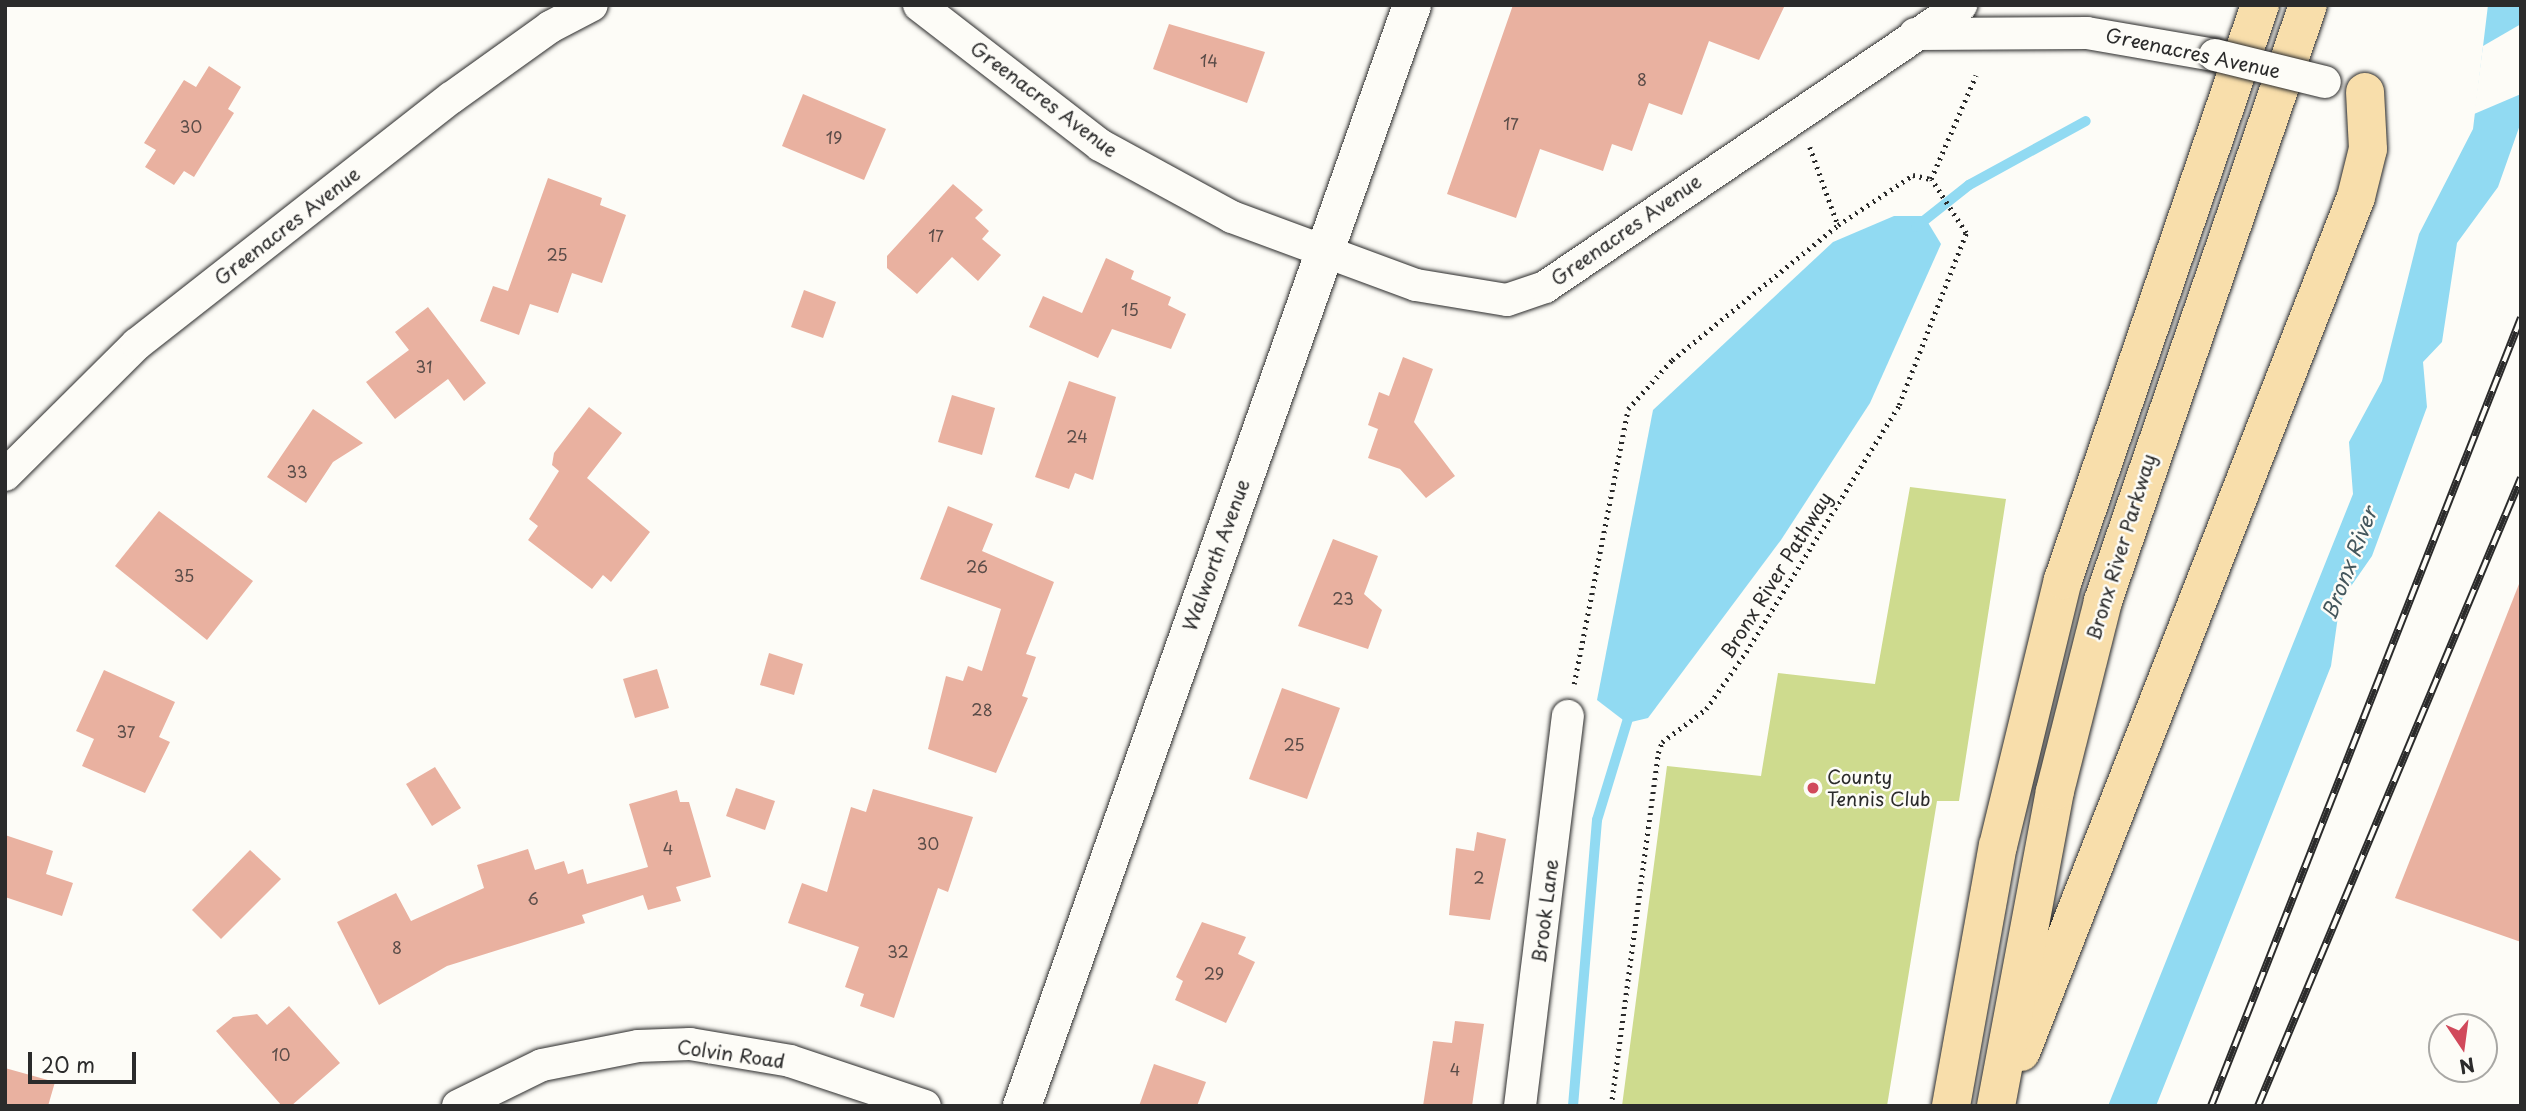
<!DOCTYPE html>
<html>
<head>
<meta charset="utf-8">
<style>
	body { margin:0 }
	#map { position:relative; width:2526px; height:1111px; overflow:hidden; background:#fdfcf7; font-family:"Playpen Sans",sans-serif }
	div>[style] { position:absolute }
	.green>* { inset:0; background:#cedb8e }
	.water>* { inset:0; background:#91daf2 }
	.pier>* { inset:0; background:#fdfcf7 }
	.stream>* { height:10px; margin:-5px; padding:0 5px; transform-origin:5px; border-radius:5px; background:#91daf2 }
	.building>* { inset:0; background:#e9b1a0 }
	.path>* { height:4.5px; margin-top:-2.25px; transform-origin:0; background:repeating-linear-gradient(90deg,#2b2b2b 0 2px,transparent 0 7px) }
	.roads { filter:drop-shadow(0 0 2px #2b2b2b) drop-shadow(0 0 2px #2b2b2b) }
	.street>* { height:32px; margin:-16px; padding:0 16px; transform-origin:16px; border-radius:16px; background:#fdfcf7 }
	.secondary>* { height:38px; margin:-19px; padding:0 19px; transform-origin:19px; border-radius:19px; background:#fdfcf7 }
	.highway>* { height:38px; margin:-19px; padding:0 19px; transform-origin:19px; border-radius:19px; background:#f8deab }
	.rail>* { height:8px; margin-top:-4px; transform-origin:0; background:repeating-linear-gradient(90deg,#fdfcf7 0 16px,#2b2b2b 0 32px); box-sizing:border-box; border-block:2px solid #2b2b2b }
	.bridges { filter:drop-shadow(0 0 2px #2b2b2b) drop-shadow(0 0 2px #2b2b2b) }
	.street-bridge>* { height:32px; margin:-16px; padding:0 16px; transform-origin:16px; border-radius:16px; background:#fdfcf7 }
	.dots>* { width:19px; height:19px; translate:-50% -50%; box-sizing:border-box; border:4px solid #fdfcf7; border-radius:50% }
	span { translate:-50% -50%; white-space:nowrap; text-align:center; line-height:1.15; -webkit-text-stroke:5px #fdfcf7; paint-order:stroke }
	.number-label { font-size:16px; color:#5a4c48 }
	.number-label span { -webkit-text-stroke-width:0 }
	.street-label { font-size:19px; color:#2b2b2b }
	.poi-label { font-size:19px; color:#2b2b2b }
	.left { translate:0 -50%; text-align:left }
	.water-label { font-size:21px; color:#44575d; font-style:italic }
	.frame { position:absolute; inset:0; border:7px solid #2b2b2b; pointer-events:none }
	.north { position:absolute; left:2428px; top:1013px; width:70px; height:70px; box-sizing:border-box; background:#fdfcf7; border:2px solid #a9a8a5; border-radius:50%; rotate:167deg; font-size:19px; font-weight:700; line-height:28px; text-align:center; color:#2b2b2b }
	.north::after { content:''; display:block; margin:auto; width:24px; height:32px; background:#d1495b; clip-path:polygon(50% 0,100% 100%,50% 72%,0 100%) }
	.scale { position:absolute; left:28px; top:1052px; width:108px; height:32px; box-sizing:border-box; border:4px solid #2b2b2b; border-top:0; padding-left:9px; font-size:21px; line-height:24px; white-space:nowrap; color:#2b2b2b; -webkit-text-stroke:5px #fdfcf7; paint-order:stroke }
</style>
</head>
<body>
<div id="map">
	<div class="green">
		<div style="clip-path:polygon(1910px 487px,2006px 499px,1959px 801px,1937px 801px,1887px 1106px,1622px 1106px,1667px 766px,1761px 776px,1778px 673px,1875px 684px)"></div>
	</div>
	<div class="water">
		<div style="clip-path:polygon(2488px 5px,2521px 5px,2521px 122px,2498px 187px,2457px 243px,2442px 342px,2423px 362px,2427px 407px,2372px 556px,2340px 602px,2331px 666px,2156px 1106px,2108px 1106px,2353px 494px,2349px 442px,2382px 381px,2419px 234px,2473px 129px)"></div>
		<div style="clip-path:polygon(1894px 216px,1924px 216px,1941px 244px,1870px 403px,1781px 540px,1648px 718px,1627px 723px,1597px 700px,1653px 410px,1833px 242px)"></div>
	</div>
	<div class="pier">
		<div style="clip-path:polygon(2521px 24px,2521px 94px,2474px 114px,2483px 46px)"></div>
	</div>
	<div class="stream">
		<div style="left:1916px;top:227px;width:68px;rotate:-38.4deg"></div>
		<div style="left:1969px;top:185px;width:133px;rotate:-28.7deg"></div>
		<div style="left:1573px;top:1106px;width:287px;rotate:-85.2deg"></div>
		<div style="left:1597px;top:820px;width:113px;rotate:-73deg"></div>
	</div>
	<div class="building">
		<div style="clip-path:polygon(1513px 5px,1785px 5px,1759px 60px,1709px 41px,1682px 115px,1649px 103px,1632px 151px,1612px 144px,1603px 171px,1540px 149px,1516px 218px,1447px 194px)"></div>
		<div style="clip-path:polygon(1169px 24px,1265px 52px,1247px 103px,1153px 69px)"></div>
		<div style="clip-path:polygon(209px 66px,241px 87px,228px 109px,234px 113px,194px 177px,184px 171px,174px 185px,145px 167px,156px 150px,144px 143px,184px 80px,196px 87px)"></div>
		<div style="clip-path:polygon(803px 94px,886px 129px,864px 180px,782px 146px)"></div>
		<div style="clip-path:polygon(548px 178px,602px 198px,600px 205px,626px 215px,602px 283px,572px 273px,558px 313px,530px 304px,519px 335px,480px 321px,493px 286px,508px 291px)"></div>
		<div style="clip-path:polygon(953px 184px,983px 210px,975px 218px,989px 231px,982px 239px,1001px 255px,978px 281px,952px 257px,917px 294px,887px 268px,887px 256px)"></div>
		<div style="clip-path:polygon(1106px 258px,1134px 271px,1131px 279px,1171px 297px,1168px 305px,1186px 314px,1171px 349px,1112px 329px,1098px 358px,1029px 327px,1043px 296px,1082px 313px)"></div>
		<div style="clip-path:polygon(804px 290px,836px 302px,823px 338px,791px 327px)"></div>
		<div style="clip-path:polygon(428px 307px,486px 383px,464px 401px,448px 379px,395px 419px,366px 382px,409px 350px,395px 332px)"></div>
		<div style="clip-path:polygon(1403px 357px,1433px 369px,1414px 422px,1455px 476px,1426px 498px,1400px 469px,1368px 458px,1378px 429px,1368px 425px,1379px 392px,1389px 396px)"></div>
		<div style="clip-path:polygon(1069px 381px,1116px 397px,1093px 480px,1075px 473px,1069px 489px,1035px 477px)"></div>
		<div style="clip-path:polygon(952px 395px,995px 408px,982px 455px,938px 442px)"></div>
		<div style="clip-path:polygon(589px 407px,622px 433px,587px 478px,650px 532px,611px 582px,603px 575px,592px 589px,528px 540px,538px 526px,529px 519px,559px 471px,552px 465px,554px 453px)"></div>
		<div style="clip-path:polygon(313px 409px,363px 443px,333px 462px,306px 503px,267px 477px)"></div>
		<div style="clip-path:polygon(948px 506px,993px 524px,982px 551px,1054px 582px,1026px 654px,1036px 657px,1022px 696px,1028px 698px,996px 773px,928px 749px,946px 676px,963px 681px,968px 666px,982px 671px,1001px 609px,920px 579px)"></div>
		<div style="clip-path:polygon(159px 511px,253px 581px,207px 640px,115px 566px)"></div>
		<div style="clip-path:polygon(1333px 539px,1378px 556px,1364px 594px,1382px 610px,1368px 649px,1298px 626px)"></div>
		<div style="clip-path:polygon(2519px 584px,2521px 585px,2521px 942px,2395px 898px)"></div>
		<div style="clip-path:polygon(769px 653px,803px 664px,794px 695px,760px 685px)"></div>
		<div style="clip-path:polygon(657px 669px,669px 708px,635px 718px,623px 679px)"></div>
		<div style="clip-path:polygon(104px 670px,175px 702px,159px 737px,170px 742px,145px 793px,82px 766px,94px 739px,76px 731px)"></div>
		<div style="clip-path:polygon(1282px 688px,1340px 708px,1307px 799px,1249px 779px)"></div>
		<div style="clip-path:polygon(435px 767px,461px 808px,432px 826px,406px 784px)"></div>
		<div style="clip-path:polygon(736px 788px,775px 801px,765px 830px,726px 816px)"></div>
		<div style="clip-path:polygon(873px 789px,973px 817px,948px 892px,938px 888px,894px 1018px,860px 1006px,864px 994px,845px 987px,859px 947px,788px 923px,802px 883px,827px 892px,851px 807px,866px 812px)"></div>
		<div style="clip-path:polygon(677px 790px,680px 802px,689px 802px,711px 877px,676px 887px,681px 901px,648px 910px,643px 895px,582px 915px,585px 923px,447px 966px,379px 1005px,337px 922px,396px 893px,411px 921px,484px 888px,477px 865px,528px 849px,535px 870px,564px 861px,568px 874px,583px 869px,587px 884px,648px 867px,629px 804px)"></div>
		<div style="clip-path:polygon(1477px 832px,1506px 839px,1490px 920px,1449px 915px,1456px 848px,1474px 851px)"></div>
		<div style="clip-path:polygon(5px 835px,53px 851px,46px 874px,73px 883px,62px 916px,5px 897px)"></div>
		<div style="clip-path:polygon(250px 850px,281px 879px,221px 939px,192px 910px)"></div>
		<div style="clip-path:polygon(1202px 922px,1246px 937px,1238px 954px,1255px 962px,1226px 1023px,1175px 1000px,1183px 981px,1176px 977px)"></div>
		<div style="clip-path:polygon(289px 1006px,340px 1063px,291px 1106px,282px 1106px,216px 1031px,233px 1017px,257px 1014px,267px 1025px)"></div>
		<div style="clip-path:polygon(1455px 1021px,1484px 1024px,1472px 1106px,1423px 1106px,1433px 1041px,1452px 1043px)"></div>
		<div style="clip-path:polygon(1154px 1064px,1206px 1082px,1197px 1106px,1139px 1106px)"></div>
		<div style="clip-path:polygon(5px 1068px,55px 1082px,48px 1106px,5px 1106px)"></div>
	</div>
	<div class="path">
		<div style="left:1810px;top:147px;width:83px;rotate:70.3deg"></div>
		<div style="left:1931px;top:179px;width:113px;rotate:-66.6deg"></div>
		<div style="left:1574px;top:684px;width:280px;rotate:-78.9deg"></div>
		<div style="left:1628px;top:409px;width:66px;rotate:-48.1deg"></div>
		<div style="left:1672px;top:360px;width:214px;rotate:-39.1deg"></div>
		<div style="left:1838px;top:225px;width:90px;rotate:-33.7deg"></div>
		<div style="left:1913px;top:175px;width:18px;rotate:13deg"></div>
		<div style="left:1611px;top:1106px;width:356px;rotate:-82.4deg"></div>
		<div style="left:1658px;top:753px;width:12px;rotate:-70deg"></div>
		<div style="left:1662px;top:742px;width:55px;rotate:-36.9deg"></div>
		<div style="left:1706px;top:709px;width:70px;rotate:-54.9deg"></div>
		<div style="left:1746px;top:652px;width:291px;rotate:-58.2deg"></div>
		<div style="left:1899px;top:405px;width:185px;rotate:-68.7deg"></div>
		<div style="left:1966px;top:233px;width:64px;rotate:-122.9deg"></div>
	</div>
	<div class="roads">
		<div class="street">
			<div style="left:919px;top:5px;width:229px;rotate:37.7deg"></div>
			<div style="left:1100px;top:145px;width:150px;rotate:28.6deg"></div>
			<div style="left:1232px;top:217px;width:196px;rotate:20.3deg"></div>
			<div style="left:1416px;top:285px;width:92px;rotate:9.4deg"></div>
			<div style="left:1507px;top:300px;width:40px;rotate:-18.9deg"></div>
			<div style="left:1545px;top:287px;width:503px;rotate:-34.13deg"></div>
			<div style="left:1915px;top:34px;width:172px;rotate:-0.3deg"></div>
			<div style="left:2087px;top:33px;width:130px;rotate:9.8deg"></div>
			<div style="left:5px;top:475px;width:186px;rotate:-44.8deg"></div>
			<div style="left:137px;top:344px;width:399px;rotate:-38.1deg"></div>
			<div style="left:451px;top:98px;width:122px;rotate:-35.6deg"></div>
			<div style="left:550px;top:27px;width:47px;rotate:-27.6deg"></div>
			<div style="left:458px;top:1106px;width:93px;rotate:-26deg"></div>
			<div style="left:542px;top:1065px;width:98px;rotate:-11.2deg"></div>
			<div style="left:638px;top:1046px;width:52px;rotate:-2.2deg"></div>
			<div style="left:690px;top:1044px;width:101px;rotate:9.6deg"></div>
			<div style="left:790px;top:1061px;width:142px;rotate:18.4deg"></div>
			<div style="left:1520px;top:1106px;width:393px;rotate:-83deg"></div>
		</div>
		<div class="secondary">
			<div style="left:1022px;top:1106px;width:1168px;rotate:-70.49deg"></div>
		</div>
		<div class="highway">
			<div style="left:2021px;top:1052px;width:918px;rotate:-68.6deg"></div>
			<div style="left:2356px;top:197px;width:49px;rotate:-76deg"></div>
			<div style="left:2368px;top:149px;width:57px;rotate:-93deg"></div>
			<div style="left:1951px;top:1106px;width:264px;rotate:-79.8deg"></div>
			<div style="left:1998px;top:846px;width:274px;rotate:-76.3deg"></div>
			<div style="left:2063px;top:580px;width:608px;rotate:-71.09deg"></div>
			<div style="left:1996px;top:1106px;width:320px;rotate:-79.4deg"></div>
			<div style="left:2055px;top:791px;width:196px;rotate:-75.8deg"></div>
			<div style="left:2103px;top:601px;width:630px;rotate:-71.02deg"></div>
		</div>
	</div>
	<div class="rail">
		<div style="left:2211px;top:1106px;width:847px;rotate:-68.53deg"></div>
		<div style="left:2258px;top:1106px;width:681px;rotate:-67.28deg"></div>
	</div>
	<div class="bridges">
		<div class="street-bridge">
			<div style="left:2215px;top:55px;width:113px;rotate:13.8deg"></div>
		</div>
	</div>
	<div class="dots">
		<div style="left:1813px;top:788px;background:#d1495b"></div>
	</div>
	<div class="number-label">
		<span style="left:1209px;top:60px">14</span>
		<span style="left:1642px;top:79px">8</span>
		<span style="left:1511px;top:123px">17</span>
		<span style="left:191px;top:126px">30</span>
		<span style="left:834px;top:137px">19</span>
		<span style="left:936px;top:235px">17</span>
		<span style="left:557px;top:254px">25</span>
		<span style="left:1130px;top:309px">15</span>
		<span style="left:424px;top:366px">31</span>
		<span style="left:1077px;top:436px">24</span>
		<span style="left:297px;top:471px">33</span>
		<span style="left:977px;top:566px">26</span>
		<span style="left:184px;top:575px">35</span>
		<span style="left:1343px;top:598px">23</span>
		<span style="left:982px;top:709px">28</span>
		<span style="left:126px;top:731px">37</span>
		<span style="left:1294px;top:744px">25</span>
		<span style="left:928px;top:843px">30</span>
		<span style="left:668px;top:848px">4</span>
		<span style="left:1479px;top:877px">2</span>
		<span style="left:533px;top:898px">6</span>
		<span style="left:397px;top:947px">8</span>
		<span style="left:898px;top:951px">32</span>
		<span style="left:1214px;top:973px">29</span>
		<span style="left:281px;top:1054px">10</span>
		<span style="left:1455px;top:1069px">4</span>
	</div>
	<div class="street-label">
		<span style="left:2193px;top:53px;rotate:12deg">Greenacres Avenue</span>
		<span style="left:1044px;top:99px;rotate:37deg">Greenacres Avenue</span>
		<span style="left:287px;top:226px;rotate:-38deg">Greenacres Avenue</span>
		<span style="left:1626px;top:230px;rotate:-35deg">Greenacres Avenue</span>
		<span style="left:2121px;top:547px;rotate:-73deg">Bronx River Parkway</span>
		<span style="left:1216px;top:555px;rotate:-70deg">Walworth Avenue</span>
		<span style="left:1776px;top:575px;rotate:-58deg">Bronx River Pathway</span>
		<span style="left:1545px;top:911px;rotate:-83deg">Brook Lane</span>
		<span style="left:731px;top:1054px;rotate:8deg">Colvin Road</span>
	</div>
	<div class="poi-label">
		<span class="left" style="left:1827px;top:788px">County<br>Tennis Club</span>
	</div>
	<div class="water-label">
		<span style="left:2348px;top:563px;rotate:-69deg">Bronx River</span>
	</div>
	<div class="frame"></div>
	<div class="north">N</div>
	<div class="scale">20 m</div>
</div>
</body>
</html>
